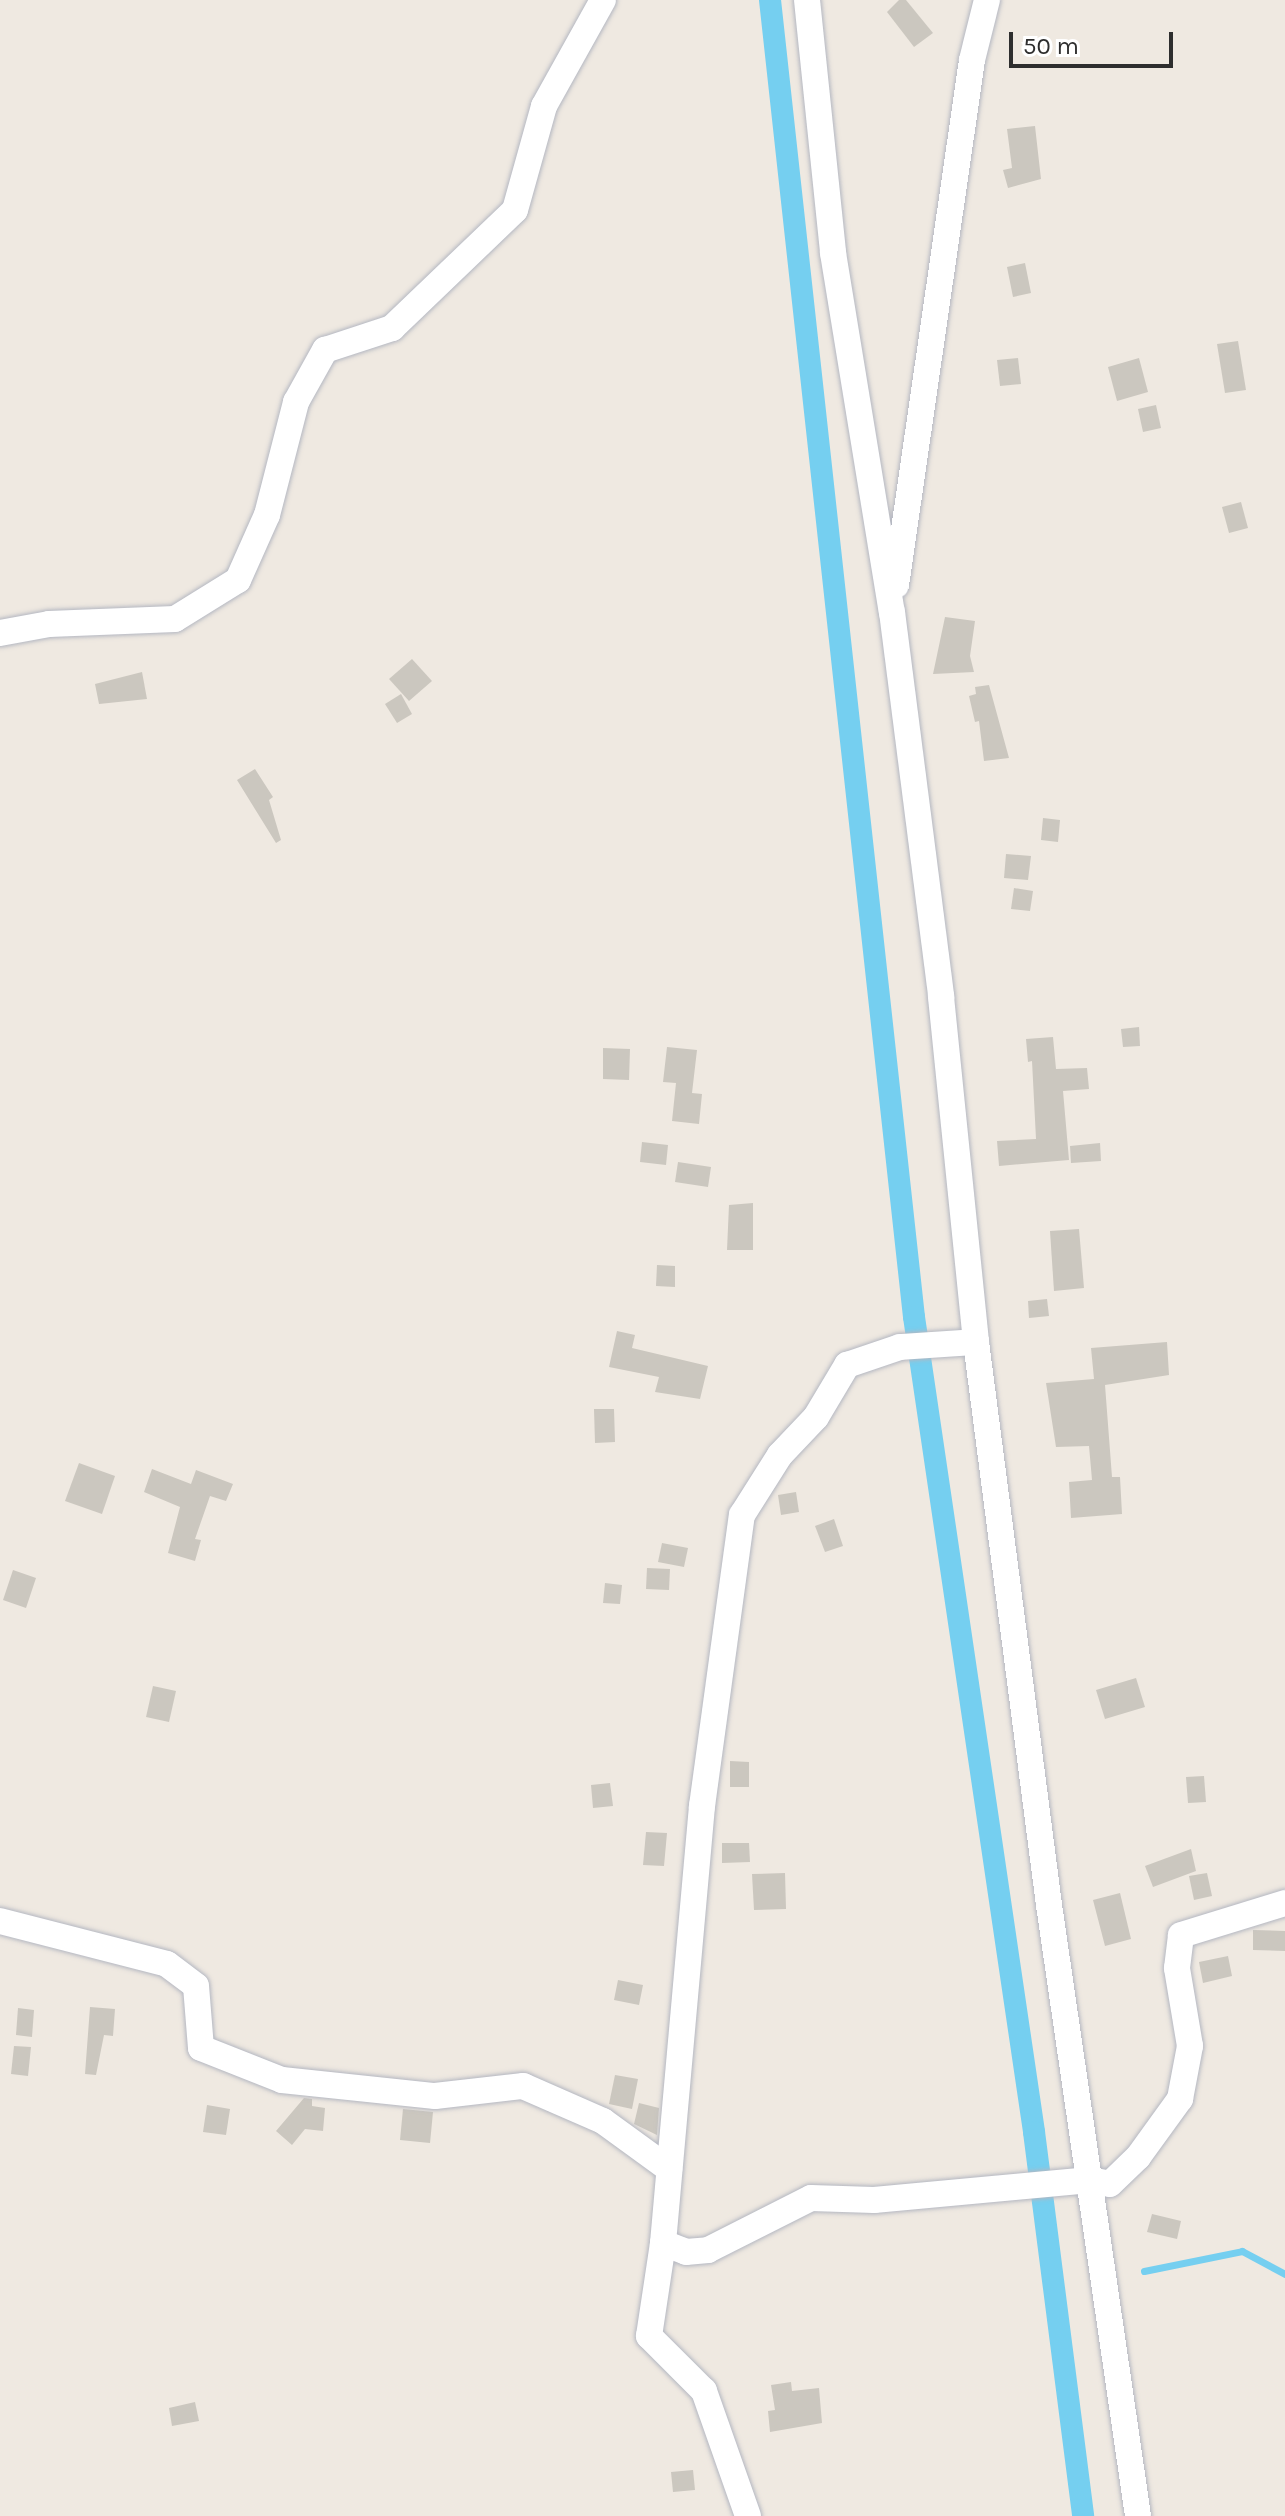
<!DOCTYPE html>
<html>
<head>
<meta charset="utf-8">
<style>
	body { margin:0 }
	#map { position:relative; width:1285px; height:2516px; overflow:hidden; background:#efe9e1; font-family:Karla,sans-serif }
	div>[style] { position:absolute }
	.stream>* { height:7px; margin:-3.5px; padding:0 3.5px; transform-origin:3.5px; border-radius:3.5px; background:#75cff0 }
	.canal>* { height:22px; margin:-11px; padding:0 11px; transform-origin:11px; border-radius:11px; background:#75cff0 }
	.building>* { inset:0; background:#cbc7bf }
	.roads { filter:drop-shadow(0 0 2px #b4b7c1) drop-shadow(0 0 2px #b4b7c1) }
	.minor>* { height:26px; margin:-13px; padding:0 13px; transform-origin:13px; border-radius:13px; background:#fff }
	span { translate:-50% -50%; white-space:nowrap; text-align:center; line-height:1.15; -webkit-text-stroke:8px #fff; paint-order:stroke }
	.scale { position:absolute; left:1009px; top:32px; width:164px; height:36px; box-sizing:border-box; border:4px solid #2e2e2e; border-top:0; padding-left:10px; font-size:24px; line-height:28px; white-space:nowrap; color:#2e2e2e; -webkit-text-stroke:6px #fff; paint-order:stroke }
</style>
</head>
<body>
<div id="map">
	<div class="stream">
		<div style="left:1144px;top:2271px;width:100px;rotate:-11.5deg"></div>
		<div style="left:1242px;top:2251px;width:49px;rotate:28.1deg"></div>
	</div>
	<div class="canal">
		<div style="left:770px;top:0;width:1325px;rotate:83.76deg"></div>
		<div style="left:914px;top:1317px;width:824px;rotate:81.62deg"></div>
		<div style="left:1034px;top:2132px;width:387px;rotate:82.7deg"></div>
	</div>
	<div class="building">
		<div style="clip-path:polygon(899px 0,906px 0,933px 33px,914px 47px,887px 12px)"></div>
		<div style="clip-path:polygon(1035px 126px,1041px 179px,1008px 188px,1003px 170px,1012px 168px,1007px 129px)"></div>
		<div style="clip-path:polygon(1025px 263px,1031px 293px,1013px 297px,1007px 267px)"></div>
		<div style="clip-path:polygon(1238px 341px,1246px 390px,1225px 393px,1217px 344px)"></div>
		<div style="clip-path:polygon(1018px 358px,1021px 384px,1000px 386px,997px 360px)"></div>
		<div style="clip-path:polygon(1139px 358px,1148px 392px,1117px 401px,1108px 367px)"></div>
		<div style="clip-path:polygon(1156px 405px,1161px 428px,1143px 432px,1138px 409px)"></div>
		<div style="clip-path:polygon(1241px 502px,1248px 528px,1229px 533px,1222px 507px)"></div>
		<div style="clip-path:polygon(945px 617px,975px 621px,970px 656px,974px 672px,933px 674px)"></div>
		<div style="clip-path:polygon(412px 659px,432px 681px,409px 701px,389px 679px)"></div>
		<div style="clip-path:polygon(142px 672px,147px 699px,99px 704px,95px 684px)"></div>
		<div style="clip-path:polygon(989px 685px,1009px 758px,984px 761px,979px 721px,975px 722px,969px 696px,976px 694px,975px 687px)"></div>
		<div style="clip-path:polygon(401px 694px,412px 714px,397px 723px,385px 704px)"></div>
		<div style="clip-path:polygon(255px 769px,273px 797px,269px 800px,281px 840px,276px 843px,237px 780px)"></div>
		<div style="clip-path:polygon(1043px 818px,1060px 820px,1058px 842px,1041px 840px)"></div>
		<div style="clip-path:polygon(1006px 854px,1031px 856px,1028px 880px,1004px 878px)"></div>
		<div style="clip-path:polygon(1014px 888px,1033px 891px,1030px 911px,1011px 909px)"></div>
		<div style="clip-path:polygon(1139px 1027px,1140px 1046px,1123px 1047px,1121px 1029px)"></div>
		<div style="clip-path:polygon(1053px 1037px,1056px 1069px,1087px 1068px,1089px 1089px,1063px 1091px,1069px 1160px,999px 1166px,997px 1141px,1036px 1139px,1032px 1061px,1028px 1062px,1026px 1039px)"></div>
		<div style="clip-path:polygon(667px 1047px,697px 1050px,692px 1093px,702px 1094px,699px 1124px,672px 1121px,676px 1083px,663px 1082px)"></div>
		<div style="clip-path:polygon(603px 1048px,630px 1049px,629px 1080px,603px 1079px)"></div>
		<div style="clip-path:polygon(642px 1142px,668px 1145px,666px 1165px,640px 1162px)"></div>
		<div style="clip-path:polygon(1100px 1143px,1101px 1161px,1071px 1163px,1070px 1146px)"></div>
		<div style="clip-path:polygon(678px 1162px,711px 1167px,708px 1187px,675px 1182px)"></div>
		<div style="clip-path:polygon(753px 1203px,753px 1250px,727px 1250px,729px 1205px)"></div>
		<div style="clip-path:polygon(1079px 1229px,1084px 1288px,1054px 1291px,1050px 1231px)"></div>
		<div style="clip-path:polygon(657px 1265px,675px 1266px,675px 1287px,656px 1286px)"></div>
		<div style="clip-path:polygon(1047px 1299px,1049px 1316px,1029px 1318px,1028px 1301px)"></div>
		<div style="clip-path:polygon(617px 1331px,635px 1335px,632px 1348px,708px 1366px,700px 1399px,655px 1392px,659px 1377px,609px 1367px)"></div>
		<div style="clip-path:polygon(1167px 1342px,1169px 1375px,1105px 1385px,1112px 1477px,1120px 1477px,1122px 1514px,1071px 1518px,1069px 1482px,1092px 1480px,1089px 1446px,1056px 1447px,1046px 1383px,1094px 1379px,1091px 1348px)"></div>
		<div style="clip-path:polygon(594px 1409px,614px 1409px,615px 1442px,595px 1443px)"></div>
		<div style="clip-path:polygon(79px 1463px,115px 1476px,102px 1514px,65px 1501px)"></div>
		<div style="clip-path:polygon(152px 1469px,191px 1484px,196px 1470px,233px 1484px,226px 1501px,210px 1496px,195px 1539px,201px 1540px,195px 1561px,168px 1553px,180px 1507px,144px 1492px)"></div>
		<div style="clip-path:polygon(796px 1492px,799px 1512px,781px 1515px,778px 1495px)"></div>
		<div style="clip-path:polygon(834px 1519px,843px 1546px,825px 1552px,815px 1526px)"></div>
		<div style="clip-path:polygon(662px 1543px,688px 1548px,684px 1567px,658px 1562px)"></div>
		<div style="clip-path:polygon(647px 1568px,670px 1569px,669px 1590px,646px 1589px)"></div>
		<div style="clip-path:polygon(13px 1570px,36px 1578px,26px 1608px,3px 1600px)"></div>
		<div style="clip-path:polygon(605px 1583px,622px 1585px,620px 1604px,603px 1603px)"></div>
		<div style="clip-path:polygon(1136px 1678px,1145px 1707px,1105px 1719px,1096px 1690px)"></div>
		<div style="clip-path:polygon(153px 1686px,176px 1691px,169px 1722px,146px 1717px)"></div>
		<div style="clip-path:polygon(730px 1761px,749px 1762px,749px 1787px,730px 1787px)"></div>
		<div style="clip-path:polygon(1204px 1776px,1206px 1802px,1188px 1803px,1186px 1777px)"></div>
		<div style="clip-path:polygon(610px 1783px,613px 1806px,593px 1808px,591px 1785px)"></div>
		<div style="clip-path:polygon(646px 1832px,667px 1833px,664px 1866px,643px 1865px)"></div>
		<div style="clip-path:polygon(722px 1843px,749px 1843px,750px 1862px,722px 1863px)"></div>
		<div style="clip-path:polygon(1191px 1849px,1196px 1871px,1153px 1887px,1145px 1866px)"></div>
		<div style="clip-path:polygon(785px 1873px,786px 1909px,754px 1910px,752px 1874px)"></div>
		<div style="clip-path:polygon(1207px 1873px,1212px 1896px,1194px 1900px,1189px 1876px)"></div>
		<div style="clip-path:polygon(1120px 1893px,1131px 1939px,1105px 1946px,1093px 1900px)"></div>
		<div style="clip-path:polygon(1253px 1930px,1285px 1931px,1285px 1951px,1253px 1950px)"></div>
		<div style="clip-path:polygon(1228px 1956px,1232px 1976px,1203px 1983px,1199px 1962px)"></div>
		<div style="clip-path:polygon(618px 1980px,643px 1985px,639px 2005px,614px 2000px)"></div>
		<div style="clip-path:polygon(90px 2007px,115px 2009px,113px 2036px,104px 2035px,96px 2075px,85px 2074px)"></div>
		<div style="clip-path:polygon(18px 2008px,34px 2010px,32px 2037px,16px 2035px)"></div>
		<div style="clip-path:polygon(14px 2046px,31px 2047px,28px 2076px,11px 2074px)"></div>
		<div style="clip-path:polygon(615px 2075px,638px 2079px,632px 2109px,609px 2104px)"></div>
		<div style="clip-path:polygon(304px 2098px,312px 2099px,312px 2106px,325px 2108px,323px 2131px,305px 2129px,292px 2145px,276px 2131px)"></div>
		<div style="clip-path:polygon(639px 2103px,659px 2108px,657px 2135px,634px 2124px)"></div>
		<div style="clip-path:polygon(207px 2105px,230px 2109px,226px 2135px,203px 2132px)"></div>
		<div style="clip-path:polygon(403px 2109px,433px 2112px,430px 2143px,400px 2140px)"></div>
		<div style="clip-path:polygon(1152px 2214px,1181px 2221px,1177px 2239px,1147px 2232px)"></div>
		<div style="clip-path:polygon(791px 2382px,792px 2391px,819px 2388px,822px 2423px,770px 2432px,768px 2411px,775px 2410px,771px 2385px)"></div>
		<div style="clip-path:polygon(195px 2402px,199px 2421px,172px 2426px,169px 2408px)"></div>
		<div style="clip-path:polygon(693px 2470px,695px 2490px,673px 2492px,671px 2472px)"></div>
	</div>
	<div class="roads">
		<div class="minor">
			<div style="left:807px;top:0;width:254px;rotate:84.1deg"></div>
			<div style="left:833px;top:253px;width:364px;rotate:80.7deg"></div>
			<div style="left:892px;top:612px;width:388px;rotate:82.7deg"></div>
			<div style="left:941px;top:997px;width:347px;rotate:84.2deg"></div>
			<div style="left:976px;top:1342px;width:568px;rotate:82.61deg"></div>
			<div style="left:1049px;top:1905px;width:617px;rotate:81.71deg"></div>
			<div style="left:896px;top:585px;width:530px;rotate:-81.76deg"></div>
			<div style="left:972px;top:60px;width:62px;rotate:-76deg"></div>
			<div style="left:0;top:633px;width:50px;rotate:-10.4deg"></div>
			<div style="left:49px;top:624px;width:126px;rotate:-2.3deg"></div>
			<div style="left:175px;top:619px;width:74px;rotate:-31.8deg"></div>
			<div style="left:238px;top:580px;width:71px;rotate:-66deg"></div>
			<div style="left:267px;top:515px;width:117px;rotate:-75.6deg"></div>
			<div style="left:296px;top:402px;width:60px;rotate:-60.9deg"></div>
			<div style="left:325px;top:350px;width:71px;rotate:-18.2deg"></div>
			<div style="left:392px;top:328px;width:170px;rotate:-43.8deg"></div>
			<div style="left:515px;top:210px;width:108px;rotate:-74.4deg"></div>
			<div style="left:544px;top:106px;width:121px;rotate:-60.9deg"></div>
			<div style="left:0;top:1921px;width:172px;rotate:14.4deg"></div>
			<div style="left:167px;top:1964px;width:36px;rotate:37deg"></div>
			<div style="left:196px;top:1986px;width:62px;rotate:85.4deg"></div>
			<div style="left:201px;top:2048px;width:87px;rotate:21.6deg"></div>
			<div style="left:282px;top:2080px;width:154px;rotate:6deg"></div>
			<div style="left:435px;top:2096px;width:89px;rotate:-6.5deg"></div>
			<div style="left:523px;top:2086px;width:87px;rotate:23.6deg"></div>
			<div style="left:603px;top:2121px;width:82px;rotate:36deg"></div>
			<div style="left:663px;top:2243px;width:25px;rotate:21deg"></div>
			<div style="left:686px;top:2252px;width:22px;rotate:-5deg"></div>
			<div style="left:708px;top:2250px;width:115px;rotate:-26.8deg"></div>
			<div style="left:811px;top:2198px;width:63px;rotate:1.8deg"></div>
			<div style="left:874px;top:2200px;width:217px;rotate:-5.3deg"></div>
			<div style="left:1090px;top:2180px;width:20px;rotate:11deg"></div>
			<div style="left:1110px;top:2184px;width:39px;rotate:-44deg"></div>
			<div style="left:1138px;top:2157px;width:72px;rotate:-54.1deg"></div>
			<div style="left:1180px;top:2099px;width:54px;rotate:-79.3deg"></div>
			<div style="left:1190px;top:2046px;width:79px;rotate:-99.5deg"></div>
			<div style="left:1177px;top:1968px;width:33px;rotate:-83deg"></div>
			<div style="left:1181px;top:1935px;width:109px;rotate:-17.1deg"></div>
			<div style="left:748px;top:2516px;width:133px;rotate:-109.4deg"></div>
			<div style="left:704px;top:2391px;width:78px;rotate:-135deg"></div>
			<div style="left:649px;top:2336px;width:94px;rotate:-81.4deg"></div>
			<div style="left:663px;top:2243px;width:439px;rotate:-84.9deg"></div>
			<div style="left:702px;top:1806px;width:294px;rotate:-82.2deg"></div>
			<div style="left:742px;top:1515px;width:71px;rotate:-57.7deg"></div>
			<div style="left:780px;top:1455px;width:52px;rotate:-46.5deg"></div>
			<div style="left:816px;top:1417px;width:61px;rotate:-59.2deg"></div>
			<div style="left:847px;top:1365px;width:56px;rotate:-18.8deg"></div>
			<div style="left:900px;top:1347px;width:76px;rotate:-3.8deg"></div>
		</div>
	</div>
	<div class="scale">50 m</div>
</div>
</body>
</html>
